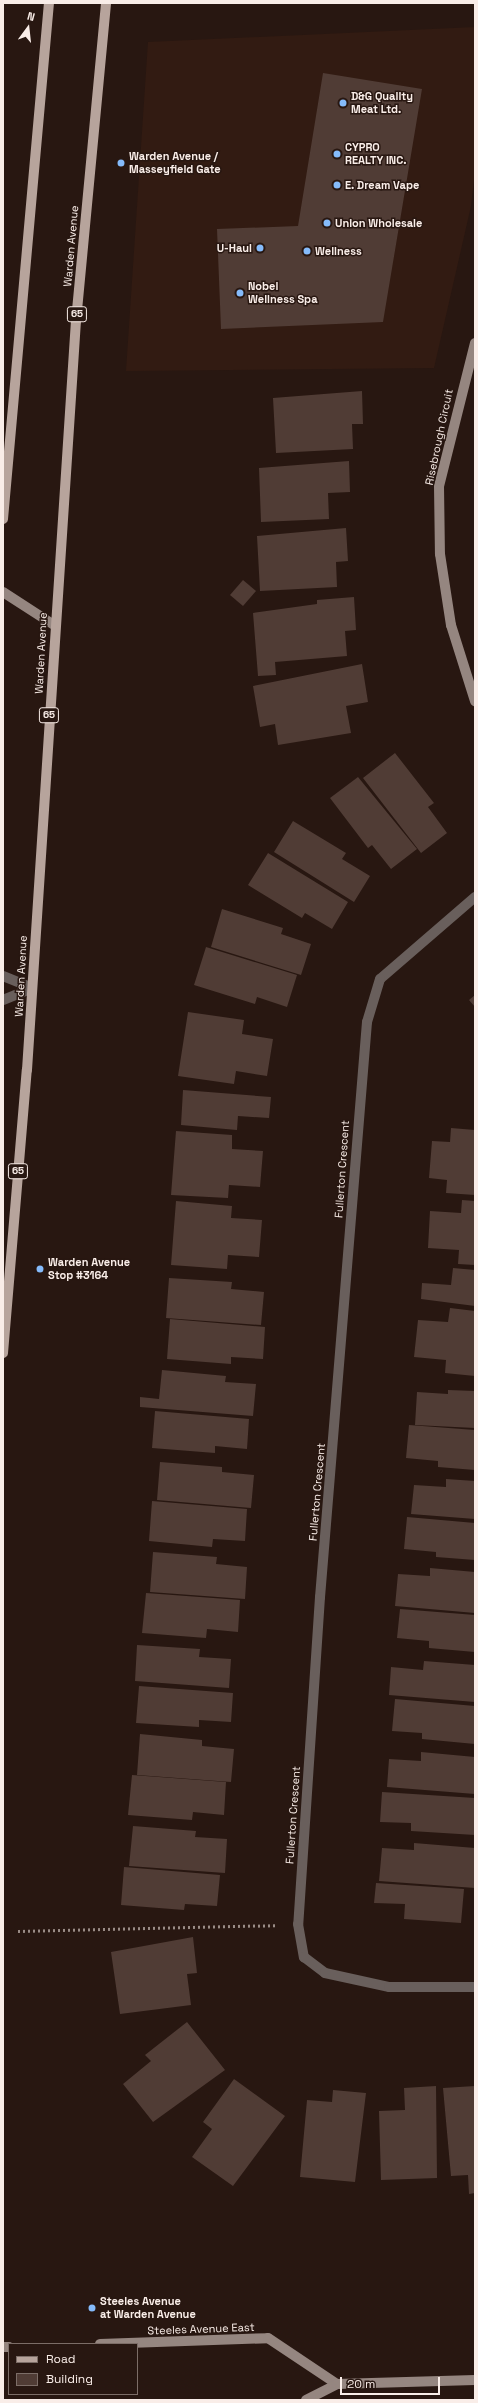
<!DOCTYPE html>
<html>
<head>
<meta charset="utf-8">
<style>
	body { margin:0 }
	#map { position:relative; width:478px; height:2403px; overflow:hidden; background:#281711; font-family:"Space Grotesk",sans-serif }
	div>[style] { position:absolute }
	.built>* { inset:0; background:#321b12 }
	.building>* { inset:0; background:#503c35 }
	.path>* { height:2.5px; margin-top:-1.25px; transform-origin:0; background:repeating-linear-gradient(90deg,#9a8c86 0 2px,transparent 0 5px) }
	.lane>* { height:10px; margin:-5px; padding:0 5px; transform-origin:5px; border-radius:5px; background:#695f5c }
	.street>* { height:10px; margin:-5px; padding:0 5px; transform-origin:5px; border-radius:5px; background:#695f5c }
	.secondary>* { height:10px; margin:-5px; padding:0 5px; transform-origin:5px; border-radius:5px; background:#958680 }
	.primary>* { height:10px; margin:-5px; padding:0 5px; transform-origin:5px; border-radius:5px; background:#b7a49c }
	.dots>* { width:11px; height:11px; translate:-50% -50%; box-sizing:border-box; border:2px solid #281711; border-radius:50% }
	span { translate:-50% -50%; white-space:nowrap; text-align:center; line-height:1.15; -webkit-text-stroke:3px #281711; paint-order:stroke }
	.shield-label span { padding:1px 3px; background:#281711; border:1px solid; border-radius:3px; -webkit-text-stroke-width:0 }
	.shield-label { font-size:10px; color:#f9ede8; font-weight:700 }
	.poi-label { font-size:11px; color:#f9ede8; font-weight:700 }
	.left { translate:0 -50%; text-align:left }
	.right { translate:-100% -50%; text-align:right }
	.street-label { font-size:11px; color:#f9ede8 }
	.frame { position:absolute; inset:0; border:4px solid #f9ede8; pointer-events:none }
	.legend { position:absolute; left:8px; top:2343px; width:130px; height:52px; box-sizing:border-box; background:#281711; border:1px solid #7c6d67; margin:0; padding:5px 7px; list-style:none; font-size:12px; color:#f9ede8 }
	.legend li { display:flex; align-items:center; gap:8px; height:20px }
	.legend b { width:20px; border:1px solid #7c6d67 }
	.north { position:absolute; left:8px; top:8px; width:40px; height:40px; -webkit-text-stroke:3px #281711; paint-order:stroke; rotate:15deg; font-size:11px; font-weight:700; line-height:16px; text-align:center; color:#f9ede8 }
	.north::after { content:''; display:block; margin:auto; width:14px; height:18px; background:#f9ede8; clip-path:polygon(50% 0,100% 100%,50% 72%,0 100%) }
	.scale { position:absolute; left:340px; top:2377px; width:100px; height:18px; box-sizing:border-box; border:2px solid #f9ede8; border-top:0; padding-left:5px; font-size:12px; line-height:14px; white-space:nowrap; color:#f9ede8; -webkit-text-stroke:3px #281711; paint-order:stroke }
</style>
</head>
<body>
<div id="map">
	<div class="built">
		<div style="clip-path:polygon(475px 27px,475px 171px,471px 206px,434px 368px,126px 371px,148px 42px)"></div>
	</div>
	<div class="building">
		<div style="clip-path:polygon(323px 73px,422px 89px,383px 322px,221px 329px,217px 229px,298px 226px)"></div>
		<div style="clip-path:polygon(362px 391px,363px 424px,352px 424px,353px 449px,276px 453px,273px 398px)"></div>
		<div style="clip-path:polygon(349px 461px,350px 492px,328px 493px,329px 519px,261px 522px,259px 468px)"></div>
		<div style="clip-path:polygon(346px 528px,348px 561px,336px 562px,337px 587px,260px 591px,257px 536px)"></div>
		<div style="clip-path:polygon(243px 580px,256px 591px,243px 606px,230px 595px)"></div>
		<div style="clip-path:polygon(354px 597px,356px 630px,345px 631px,347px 656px,275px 662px,276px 675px,258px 676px,253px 613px,317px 604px,317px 600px)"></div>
		<div style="clip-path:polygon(362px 664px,368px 702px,346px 706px,351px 733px,278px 745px,275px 724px,260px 727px,253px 686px)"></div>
		<div style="clip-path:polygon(395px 753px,434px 803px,428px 807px,447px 833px,421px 853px,363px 778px)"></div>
		<div style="clip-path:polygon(358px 777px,417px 849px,391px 869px,372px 845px,368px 848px,330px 798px)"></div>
		<div style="clip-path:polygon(293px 821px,346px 853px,342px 859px,370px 876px,354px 902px,274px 852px)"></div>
		<div style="clip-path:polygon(268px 853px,348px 902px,332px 929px,305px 913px,302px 918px,248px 885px)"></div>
		<div style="clip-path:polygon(222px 909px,283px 928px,281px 934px,311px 944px,301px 975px,211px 947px)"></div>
		<div style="clip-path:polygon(206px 947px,297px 975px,287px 1007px,257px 997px,255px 1004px,194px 985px)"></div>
		<div style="clip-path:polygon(475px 995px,475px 1007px,469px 1000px)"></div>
		<div style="clip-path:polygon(188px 1012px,244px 1020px,242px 1034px,273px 1039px,267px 1076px,236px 1071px,234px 1084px,178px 1076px)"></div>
		<div style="clip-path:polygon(183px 1090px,271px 1097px,269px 1118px,238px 1116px,237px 1130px,181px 1125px)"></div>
		<div style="clip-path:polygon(451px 1128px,475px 1130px,475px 1195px,446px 1193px,447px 1180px,429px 1178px,432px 1141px,450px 1142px)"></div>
		<div style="clip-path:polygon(176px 1131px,232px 1135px,232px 1149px,263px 1151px,260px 1187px,229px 1185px,228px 1198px,171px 1195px)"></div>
		<div style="clip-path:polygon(462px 1200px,475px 1201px,475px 1265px,458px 1264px,459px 1250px,428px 1248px,430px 1211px,461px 1213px)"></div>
		<div style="clip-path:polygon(176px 1201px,232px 1206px,231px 1218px,262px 1220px,259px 1257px,228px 1255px,227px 1269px,171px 1265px)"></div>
		<div style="clip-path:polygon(453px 1268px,475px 1270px,475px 1306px,421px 1299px,422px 1283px,451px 1285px)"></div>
		<div style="clip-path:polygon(169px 1278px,232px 1282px,231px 1289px,264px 1292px,261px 1325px,166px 1318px)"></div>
		<div style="clip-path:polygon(450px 1308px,475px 1311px,475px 1376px,445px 1373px,446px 1360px,414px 1357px,418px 1320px,448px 1322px)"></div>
		<div style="clip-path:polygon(170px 1319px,265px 1327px,263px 1359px,231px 1357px,231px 1364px,167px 1359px)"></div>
		<div style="clip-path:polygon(162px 1370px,226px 1376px,225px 1382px,256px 1384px,253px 1416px,140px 1407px,140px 1397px,159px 1399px)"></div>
		<div style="clip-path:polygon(448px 1390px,475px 1391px,475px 1428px,415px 1425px,417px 1392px,448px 1394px)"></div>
		<div style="clip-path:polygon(155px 1411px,249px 1419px,247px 1449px,215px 1446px,215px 1453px,152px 1448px)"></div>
		<div style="clip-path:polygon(409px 1425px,475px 1430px,475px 1470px,438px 1467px,438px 1461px,406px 1458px)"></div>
		<div style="clip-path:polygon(160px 1462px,222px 1467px,222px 1472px,254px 1475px,251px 1508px,157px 1500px)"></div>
		<div style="clip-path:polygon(446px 1479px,475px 1481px,475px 1519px,411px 1514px,414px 1485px,446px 1487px)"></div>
		<div style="clip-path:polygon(152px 1501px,247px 1509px,245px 1541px,213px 1539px,212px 1547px,149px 1541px)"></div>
		<div style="clip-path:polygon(407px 1517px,475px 1523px,475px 1560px,436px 1557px,436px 1552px,404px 1549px)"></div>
		<div style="clip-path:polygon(153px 1552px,217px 1557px,216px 1564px,247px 1567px,245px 1599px,150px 1592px)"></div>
		<div style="clip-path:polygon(430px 1568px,475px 1572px,475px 1613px,395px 1606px,398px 1574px,430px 1576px)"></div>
		<div style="clip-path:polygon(146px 1593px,240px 1600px,238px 1632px,207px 1629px,206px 1638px,142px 1633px)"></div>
		<div style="clip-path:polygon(400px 1609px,475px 1615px,475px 1652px,429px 1648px,429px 1641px,397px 1638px)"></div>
		<div style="clip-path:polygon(137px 1645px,200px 1649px,199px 1657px,231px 1659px,229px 1688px,135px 1681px)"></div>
		<div style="clip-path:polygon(424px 1661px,475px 1665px,475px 1702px,389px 1695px,391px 1667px,423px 1670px)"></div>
		<div style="clip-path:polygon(139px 1686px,233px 1693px,231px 1722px,199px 1720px,199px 1727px,136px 1723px)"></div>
		<div style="clip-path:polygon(395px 1699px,475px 1706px,475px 1744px,422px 1739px,422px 1733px,392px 1731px)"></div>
		<div style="clip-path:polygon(140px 1734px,202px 1740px,202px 1746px,234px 1749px,231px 1782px,137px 1775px)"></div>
		<div style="clip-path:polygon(421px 1752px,475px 1757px,475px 1794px,387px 1787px,389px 1759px,421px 1761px)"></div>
		<div style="clip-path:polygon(132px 1775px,226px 1782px,224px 1815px,193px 1812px,192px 1820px,128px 1815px)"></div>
		<div style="clip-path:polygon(382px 1792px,475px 1798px,475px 1835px,411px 1831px,411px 1823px,380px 1822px)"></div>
		<div style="clip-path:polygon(133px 1826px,196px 1831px,195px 1837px,227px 1839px,225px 1873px,129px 1866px)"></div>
		<div style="clip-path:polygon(414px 1843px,475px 1848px,475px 1888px,379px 1881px,382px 1848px,414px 1850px)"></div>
		<div style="clip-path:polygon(124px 1867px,220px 1875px,217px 1906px,185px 1904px,184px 1910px,121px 1905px)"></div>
		<div style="clip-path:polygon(376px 1883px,464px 1889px,461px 1923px,404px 1919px,405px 1904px,374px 1903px)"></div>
		<div style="clip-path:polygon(193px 1937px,197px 1973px,187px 1974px,191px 2005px,120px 2014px,111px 1952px)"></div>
		<div style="clip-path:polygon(187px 2022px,225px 2070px,153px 2122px,123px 2084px,151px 2061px,145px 2055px)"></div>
		<div style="clip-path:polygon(234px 2079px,285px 2116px,233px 2186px,192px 2157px,212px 2129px,203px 2122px)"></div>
		<div style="clip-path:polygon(436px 2086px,437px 2178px,381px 2180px,379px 2111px,405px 2110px,404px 2088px)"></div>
		<div style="clip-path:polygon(475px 2086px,475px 2193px,469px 2194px,468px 2175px,451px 2176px,443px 2088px)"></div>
		<div style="clip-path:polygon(333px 2090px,366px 2093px,355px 2182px,300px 2177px,307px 2100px,332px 2102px)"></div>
	</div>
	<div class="path">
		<div style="left:18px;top:1931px;width:258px;rotate:-1.3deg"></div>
	</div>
	<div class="lane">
		<div style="left:3px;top:976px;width:31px;rotate:22deg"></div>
		<div style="left:3px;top:1000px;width:31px;rotate:-22deg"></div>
	</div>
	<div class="street">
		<div style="left:475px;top:897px;width:125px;rotate:139.2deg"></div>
		<div style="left:380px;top:979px;width:45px;rotate:106.8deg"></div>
		<div style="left:367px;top:1022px;width:577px;rotate:94.67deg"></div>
		<div style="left:320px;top:1597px;width:328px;rotate:93.8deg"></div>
		<div style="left:298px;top:1924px;width:34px;rotate:80deg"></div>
		<div style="left:304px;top:1957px;width:26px;rotate:37deg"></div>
		<div style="left:325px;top:1973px;width:66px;rotate:12.3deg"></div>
		<div style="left:389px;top:1987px;width:86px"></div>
	</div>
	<div class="secondary">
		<div style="left:475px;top:343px;width:147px;rotate:104.1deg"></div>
		<div style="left:439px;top:486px;width:68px;rotate:89.2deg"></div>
		<div style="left:440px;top:554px;width:72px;rotate:81.2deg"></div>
		<div style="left:451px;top:625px;width:80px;rotate:72.5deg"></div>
		<div style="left:3px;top:592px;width:61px;rotate:32.9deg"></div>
		<div style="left:100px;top:2344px;width:168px;rotate:-2deg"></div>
		<div style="left:268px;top:2338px;width:83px;rotate:33.7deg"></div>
		<div style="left:3px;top:2347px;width:6px"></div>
		<div style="left:306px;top:2400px;width:35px;rotate:-27deg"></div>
		<div style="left:337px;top:2384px;width:138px;rotate:-1.7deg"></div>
	</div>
	<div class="primary">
		<div style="left:3px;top:519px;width:518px;rotate:-84.91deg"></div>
		<div style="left:3px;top:1353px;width:284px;rotate:-85.2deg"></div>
		<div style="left:27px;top:1070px;width:751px;rotate:-86.26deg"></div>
		<div style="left:76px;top:321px;width:319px;rotate:-84.6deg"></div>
	</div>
	<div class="dots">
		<div style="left:343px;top:103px;background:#85bbfb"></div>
		<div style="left:337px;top:154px;background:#85bbfb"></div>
		<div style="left:121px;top:163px;background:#85bbfb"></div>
		<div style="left:337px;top:185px;background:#85bbfb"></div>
		<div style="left:327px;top:223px;background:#85bbfb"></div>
		<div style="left:260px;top:248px;background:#85bbfb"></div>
		<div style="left:307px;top:251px;background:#85bbfb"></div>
		<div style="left:240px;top:293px;background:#85bbfb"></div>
		<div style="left:40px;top:1269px;background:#85bbfb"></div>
		<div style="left:92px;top:2308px;background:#85bbfb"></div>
	</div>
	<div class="shield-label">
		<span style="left:77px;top:314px">65</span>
		<span style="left:49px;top:715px">65</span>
		<span style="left:18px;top:1171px">65</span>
	</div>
	<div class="poi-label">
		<span class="left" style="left:351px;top:103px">D&amp;G Quality<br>Meat Ltd.</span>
		<span class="left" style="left:345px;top:154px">CYPRO<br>REALTY INC.</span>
		<span class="left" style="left:129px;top:163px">Warden Avenue /<br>Masseyfield Gate</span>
		<span class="left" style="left:345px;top:185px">E. Dream Vape</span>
		<span class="left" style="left:335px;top:223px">Union Wholesale</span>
		<span class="right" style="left:252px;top:248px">U-Haul</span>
		<span class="left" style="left:315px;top:251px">Wellness</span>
		<span class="left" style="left:248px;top:293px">Nobel<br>Wellness Spa</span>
		<span class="left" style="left:48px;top:1269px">Warden Avenue<br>Stop #3164</span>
		<span class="left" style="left:100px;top:2308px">Steeles Avenue<br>at Warden Avenue</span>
	</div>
	<div class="street-label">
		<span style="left:71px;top:246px;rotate:-85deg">Warden Avenue</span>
		<span style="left:439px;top:437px;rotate:-78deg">Risebrough Circuit</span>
		<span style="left:41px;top:653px;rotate:-87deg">Warden Avenue</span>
		<span style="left:21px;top:976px;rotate:-87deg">Warden Avenue</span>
		<span style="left:342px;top:1169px;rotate:-86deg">Fullerton Crescent</span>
		<span style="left:317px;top:1492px;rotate:-85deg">Fullerton Crescent</span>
		<span style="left:293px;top:1815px;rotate:-86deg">Fullerton Crescent</span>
		<span style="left:201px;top:2329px;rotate:-2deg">Steeles Avenue East</span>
	</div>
	<div class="frame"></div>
	<ul class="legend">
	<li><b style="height:5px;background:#b7a49c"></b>Road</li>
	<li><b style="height:11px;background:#503c35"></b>Building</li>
	</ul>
	<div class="north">N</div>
	<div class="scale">20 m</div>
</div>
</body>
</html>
